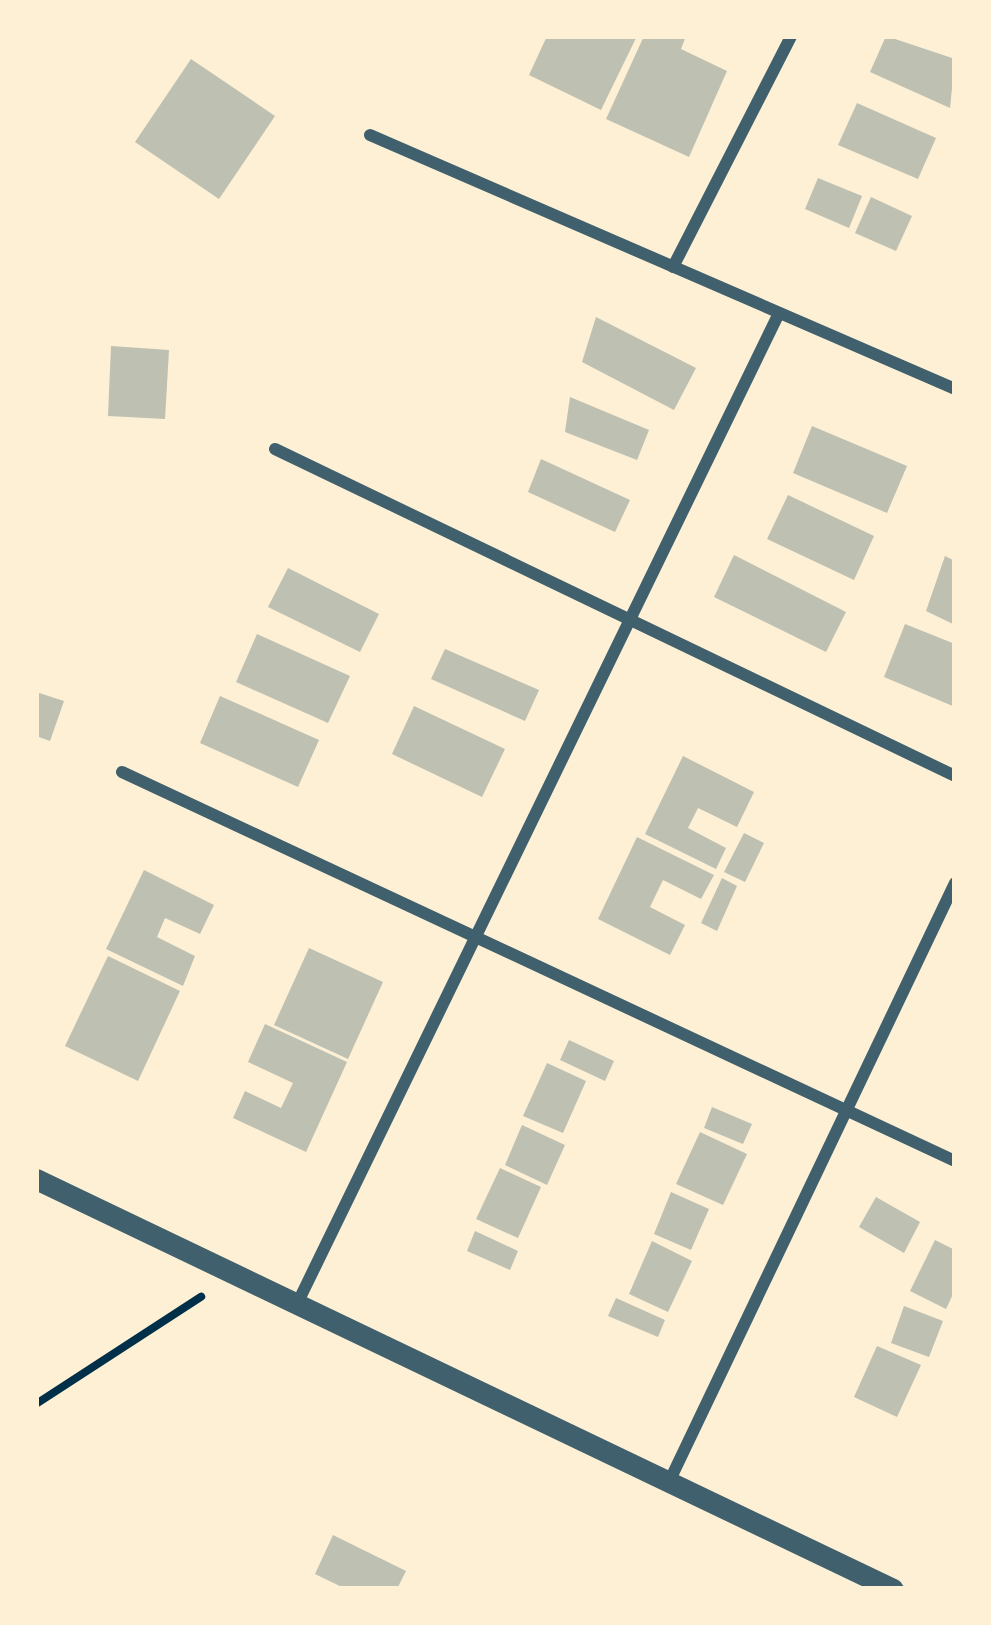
<!DOCTYPE html>
<html>
<head>
<meta charset="utf-8">
<style>
	body { margin:0 }
	#map { position:relative; width:991px; height:1625px; overflow:hidden; background:#fdf0d5; font-family:Montserrat,sans-serif }
	div>[style] { position:absolute }
	.building>* { inset:0; background:#bec0b2 }
	.path>* { height:8px; margin:-4px; padding:0 4px; transform-origin:4px; border-radius:4px; background:#003049 }
	.minor>* { height:12px; margin:-6px; padding:0 6px; transform-origin:6px; border-radius:6px; background:#3f606c }
	.tertiary>* { height:21px; margin:-10.5px; padding:0 10.5px; transform-origin:10.5px; border-radius:10.5px; background:#3f606c }
	span { translate:-50% -50%; white-space:nowrap; text-align:center; line-height:1.15; -webkit-text-stroke:9px #fdf0d5; paint-order:stroke }
	.frame { position:absolute; inset:0; border:39px solid #fdf0d5; pointer-events:none }
</style>
</head>
<body>
<div id="map">
	<div class="building">
		<div style="clip-path:polygon(547px 36px,637px 36px,601px 110px,529px 75px)"></div>
		<div style="clip-path:polygon(644px 36px,686px 36px,681px 49px,727px 71px,689px 157px,606px 119px)"></div>
		<div style="clip-path:polygon(886px 36px,955px 59px,950px 108px,870px 72px)"></div>
		<div style="clip-path:polygon(191px 59px,275px 116px,219px 199px,135px 142px)"></div>
		<div style="clip-path:polygon(857px 103px,936px 138px,918px 179px,838px 145px)"></div>
		<div style="clip-path:polygon(818px 178px,862px 196px,849px 228px,805px 209px)"></div>
		<div style="clip-path:polygon(871px 197px,912px 216px,896px 251px,855px 233px)"></div>
		<div style="clip-path:polygon(596px 317px,696px 368px,674px 410px,582px 362px)"></div>
		<div style="clip-path:polygon(111px 346px,169px 350px,165px 419px,108px 416px)"></div>
		<div style="clip-path:polygon(570px 397px,649px 430px,637px 460px,565px 432px)"></div>
		<div style="clip-path:polygon(812px 426px,907px 466px,887px 513px,793px 473px)"></div>
		<div style="clip-path:polygon(541px 459px,630px 500px,615px 532px,528px 492px)"></div>
		<div style="clip-path:polygon(788px 495px,874px 536px,854px 580px,767px 539px)"></div>
		<div style="clip-path:polygon(734px 555px,846px 612px,826px 652px,714px 597px)"></div>
		<div style="clip-path:polygon(945px 556px,955px 561px,955px 625px,926px 611px)"></div>
		<div style="clip-path:polygon(288px 568px,379px 614px,360px 652px,268px 607px)"></div>
		<div style="clip-path:polygon(905px 624px,955px 644px,955px 707px,884px 677px)"></div>
		<div style="clip-path:polygon(257px 634px,350px 676px,328px 723px,236px 682px)"></div>
		<div style="clip-path:polygon(445px 649px,539px 690px,525px 721px,431px 679px)"></div>
		<div style="clip-path:polygon(36px 692px,64px 701px,50px 741px,36px 736px)"></div>
		<div style="clip-path:polygon(220px 696px,319px 740px,298px 787px,200px 743px)"></div>
		<div style="clip-path:polygon(414px 706px,505px 749px,482px 797px,392px 754px)"></div>
		<div style="clip-path:polygon(683px 756px,754px 792px,737px 827px,698px 808px,688px 828px,726px 848px,716px 869px,645px 834px)"></div>
		<div style="clip-path:polygon(744px 833px,764px 843px,745px 882px,724px 872px)"></div>
		<div style="clip-path:polygon(637px 837px,714px 875px,701px 899px,663px 880px,650px 907px,685px 925px,670px 955px,598px 919px)"></div>
		<div style="clip-path:polygon(144px 870px,214px 905px,200px 934px,165px 918px,157px 937px,195px 956px,183px 986px,106px 949px)"></div>
		<div style="clip-path:polygon(722px 878px,737px 886px,717px 931px,701px 923px)"></div>
		<div style="clip-path:polygon(309px 948px,383px 982px,348px 1059px,274px 1025px)"></div>
		<div style="clip-path:polygon(108px 956px,180px 991px,138px 1081px,65px 1046px)"></div>
		<div style="clip-path:polygon(265px 1024px,347px 1062px,306px 1152px,233px 1118px,245px 1091px,281px 1108px,293px 1083px,248px 1062px)"></div>
		<div style="clip-path:polygon(569px 1040px,614px 1061px,605px 1081px,560px 1060px)"></div>
		<div style="clip-path:polygon(547px 1063px,586px 1081px,563px 1133px,523px 1116px)"></div>
		<div style="clip-path:polygon(712px 1107px,752px 1124px,743px 1144px,704px 1128px)"></div>
		<div style="clip-path:polygon(522px 1125px,565px 1145px,547px 1185px,505px 1165px)"></div>
		<div style="clip-path:polygon(700px 1132px,747px 1154px,723px 1205px,676px 1184px)"></div>
		<div style="clip-path:polygon(500px 1168px,541px 1187px,518px 1238px,476px 1219px)"></div>
		<div style="clip-path:polygon(671px 1192px,709px 1209px,691px 1250px,654px 1234px)"></div>
		<div style="clip-path:polygon(876px 1197px,920px 1222px,904px 1253px,859px 1227px)"></div>
		<div style="clip-path:polygon(475px 1231px,518px 1251px,510px 1270px,467px 1251px)"></div>
		<div style="clip-path:polygon(935px 1240px,955px 1250px,955px 1290px,946px 1309px,910px 1291px)"></div>
		<div style="clip-path:polygon(652px 1241px,692px 1261px,668px 1312px,629px 1294px)"></div>
		<div style="clip-path:polygon(616px 1298px,665px 1320px,658px 1337px,608px 1316px)"></div>
		<div style="clip-path:polygon(904px 1306px,943px 1321px,929px 1357px,891px 1343px)"></div>
		<div style="clip-path:polygon(877px 1346px,921px 1365px,897px 1417px,854px 1397px)"></div>
		<div style="clip-path:polygon(333px 1535px,406px 1571px,397px 1589px,346px 1589px,315px 1574px)"></div>
	</div>
	<div class="path">
		<div style="left:36px;top:1404px;width:197px;rotate:-33deg"></div>
	</div>
	<div class="minor">
		<div style="left:370px;top:135px;width:638px;rotate:23.47deg"></div>
		<div style="left:673px;top:267px;width:259px;rotate:-62.9deg"></div>
		<div style="left:275px;top:449px;width:755px;rotate:25.68deg"></div>
		<div style="left:122px;top:772px;width:919px;rotate:25.03deg"></div>
		<div style="left:297px;top:1304px;width:1102px;rotate:-64.06deg"></div>
		<div style="left:669px;top:1482px;width:664px;rotate:-64.48deg"></div>
	</div>
	<div class="tertiary">
		<div style="left:36px;top:1179px;width:950px;rotate:25.57deg"></div>
	</div>
	<div class="frame"></div>
</div>
</body>
</html>
